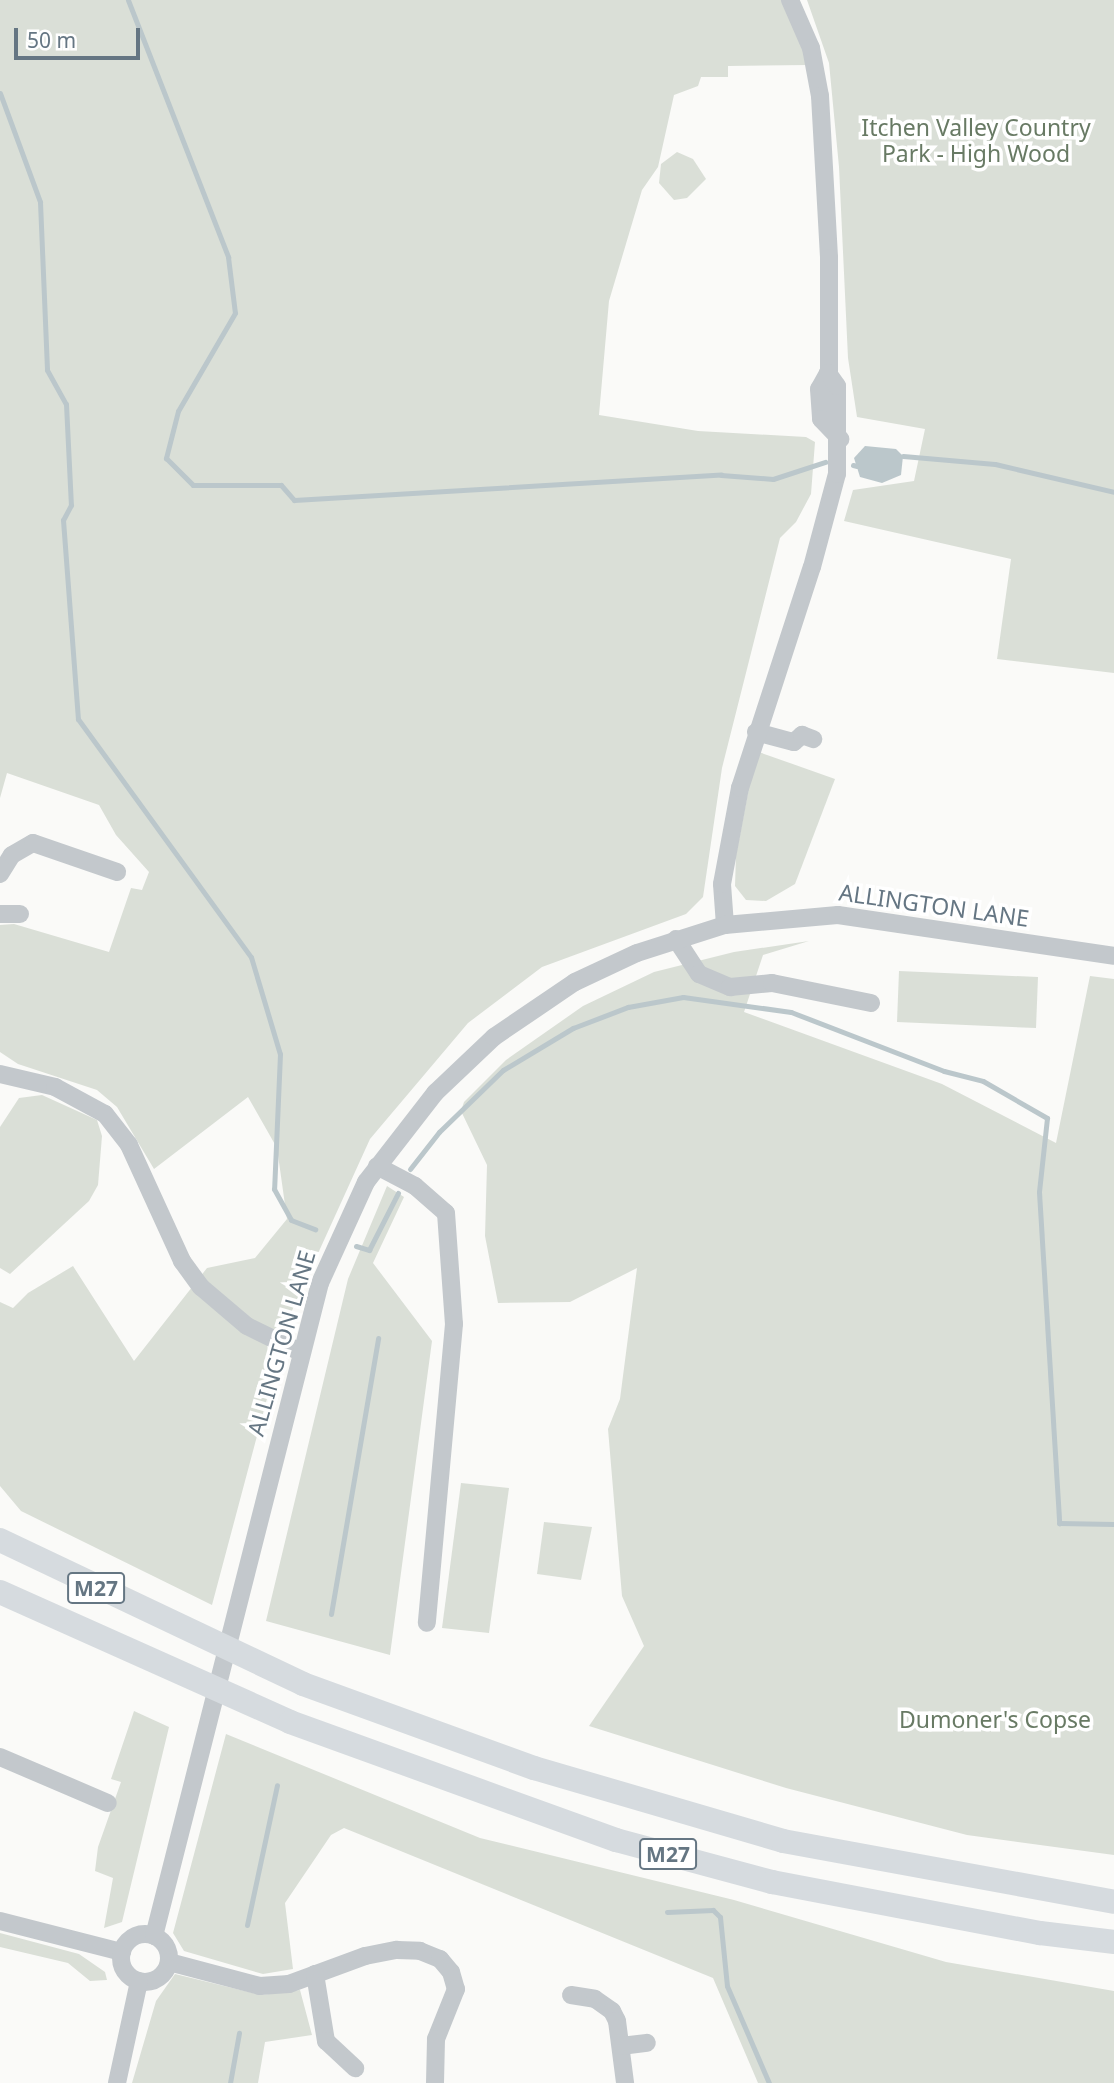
<!DOCTYPE html>
<html>
<head>
<meta charset="utf-8">
<style>
	body { margin:0 }
	#map { position:relative; width:1114px; height:2083px; overflow:hidden; background:#fafaf8; font-family:"Noto Sans",sans-serif }
	div>[style] { position:absolute }
	.green>* { inset:0; background:#dadfd7 }
	.water>* { inset:0; background:#bbc7cb }
	.stream>* { height:5px; margin:-2.5px; padding:0 2.5px; transform-origin:2.5px; border-radius:2.5px; background:#bbc7cb }
	.minor>* { height:18px; margin:-9px; padding:0 9px; transform-origin:9px; border-radius:9px; background:#c3c8cc }
	.minor>.ring { margin:-9px; padding:0; box-sizing:content-box; background:none; border:18px solid #c3c8cc; border-radius:50% }
	.highway>* { height:24px; margin:-12px; padding:0 12px; transform-origin:12px; border-radius:12px; background:#d6dbdf }
	span { translate:-50% -50%; white-space:nowrap; text-align:center; line-height:1.15; -webkit-text-stroke:7px #fff; paint-order:stroke }
	.shield-label span { padding:2px 5px; background:#fff; border:2px solid; border-radius:5px; -webkit-text-stroke-width:0 }
	.shield-label { font-size:21px; color:#657683; font-weight:700 }
	.park-label { font-size:23px; color:#687a64 }
	.street-label { font-size:23px; color:#657683 }
	.scale { position:absolute; left:14px; top:28px; width:126px; height:32px; box-sizing:border-box; border:4px solid #657683; border-top:0; padding-left:9px; font-size:21px; line-height:24px; white-space:nowrap; color:#657683; -webkit-text-stroke:5px #fff; paint-order:stroke }
</style>
</head>
<body>
<div id="map">
	<div class="green">
		<div style="clip-path:polygon(0 0,784px 0,808px 65px,728px 66px,728px 77px,701px 77px,698px 86px,674px 95px,658px 167px,642px 190px,609px 301px,599px 415px,698px 431px,806px 437px,815px 442px,811px 494px,796px 522px,780px 538px,722px 768px,703px 897px,686px 914px,542px 967px,468px 1023px,370px 1139px,290px 1315px,267px 1345px,273px 1376px,212px 1605px,21px 1511px,0 1486px,0 1302px,13px 1308px,28px 1293px,73px 1266px,134px 1361px,207px 1268px,255px 1258px,287px 1219px,277px 1148px,248px 1097px,154px 1169px,117px 1107px,97px 1090px,18px 1064px,0 1052px,0 925px,14px 924px,109px 952px,131px 888px,142px 890px,149px 872px,116px 835px,99px 805px,7px 773px,0 798px)"></div>
		<div style="clip-path:polygon(807px 0,1114px 0,1114px 673px,997px 659px,1011px 559px,844px 521px,853px 490px,914px 481px,925px 429px,857px 417px,848px 358px,839px 167px,829px 63px)"></div>
		<div style="clip-path:polygon(677px 152px,693px 159px,706px 179px,687px 198px,674px 200px,659px 183px,661px 164px)"></div>
		<div style="clip-path:polygon(756px 751px,835px 779px,795px 884px,766px 901px,746px 900px,735px 886px,736px 855px)"></div>
		<div style="clip-path:polygon(809px 941px,763px 955px,744px 1012px,942px 1084px,1056px 1143px,1090px 976px,1114px 979px,1114px 1855px,967px 1835px,786px 1788px,589px 1726px,644px 1646px,622px 1596px,608px 1429px,620px 1399px,637px 1268px,570px 1302px,498px 1303px,485px 1236px,487px 1165px,461px 1111px,464px 1102px,506px 1060px,583px 1006px,654px 972px,734px 952px)"></div>
		<div style="clip-path:polygon(899px 971px,1038px 977px,1036px 1028px,897px 1022px)"></div>
		<div style="clip-path:polygon(42px 1095px,97px 1120px,102px 1136px,98px 1185px,89px 1201px,10px 1274px,0 1268px,0 1127px,19px 1098px)"></div>
		<div style="clip-path:polygon(387px 1186px,404px 1197px,373px 1263px,432px 1341px,390px 1655px,266px 1621px,348px 1279px)"></div>
		<div style="clip-path:polygon(461px 1483px,509px 1488px,489px 1633px,442px 1628px)"></div>
		<div style="clip-path:polygon(544px 1522px,592px 1527px,581px 1580px,537px 1574px)"></div>
		<div style="clip-path:polygon(134px 1711px,169px 1727px,122px 1922px,104px 1928px,113px 1878px,95px 1871px,98px 1847px,121px 1782px,111px 1779px)"></div>
		<div style="clip-path:polygon(226px 1734px,480px 1838px,734px 1900px,946px 1962px,1114px 1991px,1114px 2083px,758px 2083px,713px 1978px,344px 1828px,331px 1835px,285px 1903px,293px 1969px,263px 1974px,184px 1951px,173px 1933px)"></div>
		<div style="clip-path:polygon(0 1933px,79px 1954px,105px 1972px,107px 1980px,90px 1981px,68px 1963px,0 1947px)"></div>
		<div style="clip-path:polygon(175px 1974px,261px 1995px,300px 1990px,312px 2035px,265px 2042px,258px 2083px,132px 2083px,156px 2001px)"></div>
	</div>
	<div class="water">
		<div style="clip-path:polygon(865px 446px,896px 449px,903px 456px,901px 475px,882px 483px,860px 477px,854px 458px)"></div>
	</div>
	<div class="stream">
		<div style="left:128px;top:0;width:276px;rotate:68.7deg"></div>
		<div style="left:228px;top:257px;width:56px;rotate:82.9deg"></div>
		<div style="left:235px;top:313px;width:113px;rotate:120.2deg"></div>
		<div style="left:178px;top:411px;width:49px;rotate:104.3deg"></div>
		<div style="left:166px;top:458px;width:38px;rotate:45deg"></div>
		<div style="left:193px;top:485px;width:88px"></div>
		<div style="left:281px;top:485px;width:20px;rotate:49deg"></div>
		<div style="left:294px;top:500px;width:428px;rotate:-3.4deg"></div>
		<div style="left:721px;top:475px;width:52px;rotate:4.4deg"></div>
		<div style="left:773px;top:479px;width:55px;rotate:-18.1deg"></div>
		<div style="left:0;top:93px;width:116px;rotate:69.8deg"></div>
		<div style="left:40px;top:202px;width:168px;rotate:87.6deg"></div>
		<div style="left:47px;top:370px;width:39px;rotate:61deg"></div>
		<div style="left:66px;top:404px;width:101px;rotate:87.2deg"></div>
		<div style="left:71px;top:505px;width:17px;rotate:118deg"></div>
		<div style="left:63px;top:520px;width:200px;rotate:85.7deg"></div>
		<div style="left:78px;top:719px;width:294px;rotate:54deg"></div>
		<div style="left:251px;top:957px;width:101px;rotate:73.4deg"></div>
		<div style="left:280px;top:1054px;width:135px;rotate:92.5deg"></div>
		<div style="left:274px;top:1189px;width:35px;rotate:61deg"></div>
		<div style="left:291px;top:1220px;width:26px;rotate:21deg"></div>
		<div style="left:903px;top:456px;width:92px;rotate:5deg"></div>
		<div style="left:995px;top:464px;width:122px;rotate:13.2deg"></div>
		<div style="left:853px;top:465px;width:4px;rotate:14deg"></div>
		<div style="left:410px;top:1169px;width:47px;rotate:-51.9deg"></div>
		<div style="left:439px;top:1132px;width:89px;rotate:-44.1deg"></div>
		<div style="left:503px;top:1070px;width:82px;rotate:-31deg"></div>
		<div style="left:573px;top:1028px;width:59px;rotate:-20.9deg"></div>
		<div style="left:628px;top:1007px;width:56px;rotate:-10.3deg"></div>
		<div style="left:683px;top:997px;width:109px;rotate:7.9deg"></div>
		<div style="left:791px;top:1012px;width:164px;rotate:21.1deg"></div>
		<div style="left:944px;top:1071px;width:40px;rotate:14.4deg"></div>
		<div style="left:983px;top:1081px;width:74px;rotate:30deg"></div>
		<div style="left:1047px;top:1118px;width:74px;rotate:96.2deg"></div>
		<div style="left:1039px;top:1192px;width:332px;rotate:86.5deg"></div>
		<div style="left:1059px;top:1523px;width:55px;rotate:1deg"></div>
		<div style="left:356px;top:1246px;width:14px;rotate:17deg"></div>
		<div style="left:369px;top:1250px;width:64px;rotate:-63deg"></div>
		<div style="left:331px;top:1614px;width:280px;rotate:-80.3deg"></div>
		<div style="left:667px;top:1912px;width:46px;rotate:-2.5deg"></div>
		<div style="left:713px;top:1910px;width:10px;rotate:45deg"></div>
		<div style="left:720px;top:1917px;width:69px;rotate:84.2deg"></div>
		<div style="left:727px;top:1986px;width:106px;rotate:66.6deg"></div>
		<div style="left:247px;top:1925px;width:143px;rotate:-77.9deg"></div>
		<div style="left:230px;top:2083px;width:51px;rotate:-79.8deg"></div>
	</div>
	<div class="minor">
		<div style="left:790px;top:0;width:52px;rotate:66.4deg"></div>
		<div style="left:811px;top:48px;width:49px;rotate:79.4deg"></div>
		<div style="left:820px;top:96px;width:162px;rotate:86.8deg"></div>
		<div style="left:829px;top:258px;width:125px;rotate:90deg"></div>
		<div style="left:828px;top:373px;width:18px;rotate:119deg"></div>
		<div style="left:819px;top:389px;width:30px;rotate:86deg"></div>
		<div style="left:821px;top:419px;width:28px;rotate:46deg"></div>
		<div style="left:756px;top:732px;width:39px;rotate:15deg"></div>
		<div style="left:794px;top:742px;width:11px;rotate:-41deg"></div>
		<div style="left:802px;top:735px;width:12px;rotate:20deg"></div>
		<div style="left:0;top:874px;width:22px;rotate:-58deg"></div>
		<div style="left:12px;top:855px;width:24px;rotate:-30deg"></div>
		<div style="left:33px;top:843px;width:89px;rotate:19deg"></div>
		<div style="left:0;top:914px;width:20px"></div>
		<div style="left:725px;top:925px;width:41px;rotate:-94.2deg"></div>
		<div style="left:722px;top:884px;width:98px;rotate:-79.4deg"></div>
		<div style="left:740px;top:788px;width:232px;rotate:-72deg"></div>
		<div style="left:812px;top:567px;width:96px;rotate:-75deg"></div>
		<div style="left:837px;top:474px;width:88px;rotate:-90deg"></div>
		<div style="left:837px;top:386px;width:16px;rotate:-125deg"></div>
		<div style="left:676px;top:939px;width:42px;rotate:56.7deg"></div>
		<div style="left:699px;top:974px;width:34px;rotate:23deg"></div>
		<div style="left:730px;top:987px;width:42px;rotate:-5.4deg"></div>
		<div style="left:772px;top:983px;width:101px;rotate:11.4deg"></div>
		<div style="left:0;top:1074px;width:57px;rotate:13.3deg"></div>
		<div style="left:55px;top:1087px;width:57px;rotate:28.4deg"></div>
		<div style="left:105px;top:1114px;width:39px;rotate:52deg"></div>
		<div style="left:129px;top:1145px;width:128px;rotate:65.4deg"></div>
		<div style="left:182px;top:1261px;width:32px;rotate:54deg"></div>
		<div style="left:201px;top:1287px;width:60px;rotate:40.3deg"></div>
		<div style="left:247px;top:1326px;width:59px;rotate:26.1deg"></div>
		<div style="left:377px;top:1166px;width:43px;rotate:27.8deg"></div>
		<div style="left:415px;top:1186px;width:41px;rotate:41.1deg"></div>
		<div style="left:446px;top:1213px;width:111px;rotate:85.9deg"></div>
		<div style="left:454px;top:1324px;width:300px;rotate:95.2deg"></div>
		<div style="left:0;top:1757px;width:117px;rotate:23.1deg"></div>
		<div style="left:0;top:1921px;width:126px;rotate:14.3deg"></div>
		<div class="ring" style="left:121px;top:1934px;width:30px;height:30px"></div>
		<div style="left:154px;top:1936px;width:674px;rotate:-75.74deg"></div>
		<div style="left:320px;top:1283px;width:111px;rotate:-65.5deg"></div>
		<div style="left:366px;top:1182px;width:113px;rotate:-52.2deg"></div>
		<div style="left:435px;top:1093px;width:81px;rotate:-43.5deg"></div>
		<div style="left:494px;top:1037px;width:98px;rotate:-34.2deg"></div>
		<div style="left:575px;top:982px;width:68px;rotate:-25.1deg"></div>
		<div style="left:637px;top:953px;width:92px;rotate:-17.7deg"></div>
		<div style="left:725px;top:925px;width:113px;rotate:-5.1deg"></div>
		<div style="left:838px;top:915px;width:279px;rotate:8.4deg"></div>
		<div style="left:169px;top:1962px;width:94px;rotate:14.8deg"></div>
		<div style="left:260px;top:1986px;width:29px;rotate:-4deg"></div>
		<div style="left:289px;top:1984px;width:81px;rotate:-20.2deg"></div>
		<div style="left:365px;top:1956px;width:33px;rotate:-11deg"></div>
		<div style="left:397px;top:1950px;width:23px;rotate:2deg"></div>
		<div style="left:420px;top:1951px;width:22px;rotate:22deg"></div>
		<div style="left:440px;top:1959px;width:17px;rotate:50deg"></div>
		<div style="left:451px;top:1972px;width:18px;rotate:74deg"></div>
		<div style="left:456px;top:1989px;width:54px;rotate:111.8deg"></div>
		<div style="left:436px;top:2039px;width:44px;rotate:91.3deg"></div>
		<div style="left:315px;top:1974px;width:68px;rotate:80.7deg"></div>
		<div style="left:326px;top:2041px;width:40px;rotate:43deg"></div>
		<div style="left:571px;top:1995px;width:24px;rotate:9deg"></div>
		<div style="left:595px;top:1999px;width:21px;rotate:35deg"></div>
		<div style="left:612px;top:2011px;width:11px;rotate:63deg"></div>
		<div style="left:617px;top:2021px;width:63px;rotate:82.6deg"></div>
		<div style="left:621px;top:2046px;width:26px;rotate:-7deg"></div>
		<div style="left:117px;top:2083px;width:104px;rotate:-77.8deg"></div>
	</div>
	<div class="highway">
		<div style="left:0;top:1540px;width:335px;rotate:25.4deg"></div>
		<div style="left:303px;top:1684px;width:246px;rotate:20deg"></div>
		<div style="left:534px;top:1768px;width:259px;rotate:16.3deg"></div>
		<div style="left:783px;top:1841px;width:337px;rotate:10.4deg"></div>
		<div style="left:0;top:1592px;width:318px;rotate:24.1deg"></div>
		<div style="left:290px;top:1722px;width:347px;rotate:19.9deg"></div>
		<div style="left:616px;top:1840px;width:162px;rotate:15.1deg"></div>
		<div style="left:772px;top:1882px;width:273px;rotate:10.8deg"></div>
		<div style="left:1040px;top:1933px;width:75px;rotate:6.9deg"></div>
	</div>
	<div class="shield-label">
		<span style="left:96px;top:1588px">M27</span>
		<span style="left:668px;top:1854px">M27</span>
	</div>
	<div class="park-label">
		<span style="left:976px;top:140px">Itchen Valley Country<br>Park - High Wood</span>
		<span style="left:995px;top:1719px">Dumoner's Copse</span>
	</div>
	<div class="street-label">
		<span style="left:934px;top:905px;rotate:8deg">ALLINGTON LANE</span>
		<span style="left:281px;top:1343px;rotate:-74deg">ALLINGTON LANE</span>
	</div>
	<div class="scale">50 m</div>
</div>
</body>
</html>
